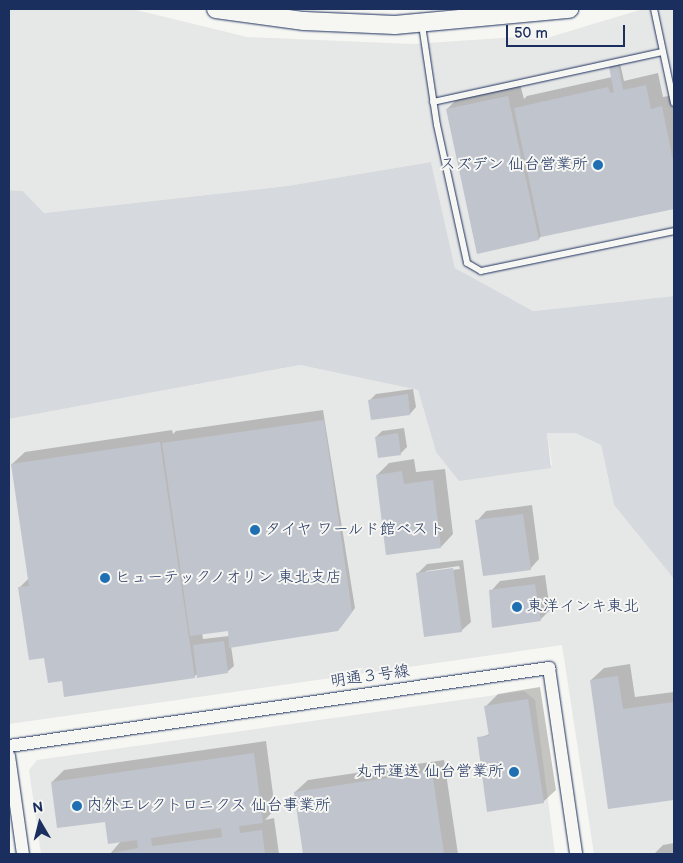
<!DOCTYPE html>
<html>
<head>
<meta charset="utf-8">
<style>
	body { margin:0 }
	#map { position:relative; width:683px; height:863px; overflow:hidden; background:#f6f6f2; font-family:"Balsamiq Sans","Klee One",sans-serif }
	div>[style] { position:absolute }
	.built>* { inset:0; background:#e6e7e7 }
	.green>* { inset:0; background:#d6d9dd }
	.shadow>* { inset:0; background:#0003 }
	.building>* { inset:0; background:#c0c4cd }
	.roads { filter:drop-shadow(0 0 1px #1b2f5e) drop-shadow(0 0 1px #1b2f5e) }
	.lane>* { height:6px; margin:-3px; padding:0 3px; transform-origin:3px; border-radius:3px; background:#f6f6f2 }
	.street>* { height:12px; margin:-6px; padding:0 6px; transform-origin:6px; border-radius:6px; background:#f6f6f2 }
	.secondary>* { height:18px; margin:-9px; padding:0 9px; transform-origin:9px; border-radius:9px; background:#f6f6f2 }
	.dots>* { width:14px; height:14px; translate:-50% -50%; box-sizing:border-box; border:2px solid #f6f6f2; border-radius:50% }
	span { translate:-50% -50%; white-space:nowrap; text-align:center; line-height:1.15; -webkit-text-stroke:4px #f6f6f2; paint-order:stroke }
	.poi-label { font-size:16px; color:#1b2f5e }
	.right { translate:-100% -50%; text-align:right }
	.left { translate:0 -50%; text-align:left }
	.street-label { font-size:16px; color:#1b2f5e }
	.frame { position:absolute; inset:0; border:10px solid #1b2f5e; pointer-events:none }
	.north { position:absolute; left:15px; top:798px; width:50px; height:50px; -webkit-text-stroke:4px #f6f6f2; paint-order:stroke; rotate:352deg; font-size:14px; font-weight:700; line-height:20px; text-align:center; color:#1b2f5e }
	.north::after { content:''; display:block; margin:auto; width:18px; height:22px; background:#1b2f5e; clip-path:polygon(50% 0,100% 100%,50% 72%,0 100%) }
	.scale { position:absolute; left:506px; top:25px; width:119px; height:22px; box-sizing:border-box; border:2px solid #1b2f5e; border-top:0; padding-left:6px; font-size:15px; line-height:18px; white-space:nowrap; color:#1b2f5e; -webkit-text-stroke:4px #f6f6f2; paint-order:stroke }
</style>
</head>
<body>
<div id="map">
	<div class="built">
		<div style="clip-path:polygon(9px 9px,132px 9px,247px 37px,412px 44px,519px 37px,540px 40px,643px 9px,674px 9px,674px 296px,533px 311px,455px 268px,431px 162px,287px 186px,44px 213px,23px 191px,9px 190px)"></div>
		<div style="clip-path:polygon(300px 365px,418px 390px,436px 452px,552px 465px,547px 433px,575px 433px,601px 445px,614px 505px,674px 579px,674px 854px,594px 854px,562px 645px,9px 724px,9px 419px)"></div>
		<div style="clip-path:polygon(524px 691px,535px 700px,555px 854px,41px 854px,29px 770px,37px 760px)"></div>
	</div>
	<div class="green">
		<div style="clip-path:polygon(431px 162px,455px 268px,533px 311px,674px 296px,674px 579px,614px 505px,601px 445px,575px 433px,547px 433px,551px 468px,459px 481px,436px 452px,418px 390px,300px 365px,9px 419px,9px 190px,23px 191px,44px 213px,287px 186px)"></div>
	</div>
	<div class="shadow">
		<div style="clip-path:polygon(620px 63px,624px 81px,658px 73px,663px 97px,674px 95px,674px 207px,542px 235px,539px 239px,447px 109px,459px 97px,520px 84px,524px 99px,527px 96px,612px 77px,610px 67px)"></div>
		<div style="clip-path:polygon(413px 389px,416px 407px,410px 414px,370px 400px,376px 394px)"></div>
		<div style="clip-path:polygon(evenodd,323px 410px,355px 608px,341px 627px,231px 646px,234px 666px,227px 672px,198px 673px,194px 677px,63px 680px,45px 656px,20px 587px,29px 578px,12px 464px,25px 452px,172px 430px,173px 434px,176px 431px,323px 410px,231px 629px,229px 636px,203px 639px,202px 633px,231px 629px)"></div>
		<div style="clip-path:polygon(404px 428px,407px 447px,400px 454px,376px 437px,382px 431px)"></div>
		<div style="clip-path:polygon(414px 459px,416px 472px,445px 469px,453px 534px,441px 547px,377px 475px,389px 463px)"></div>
		<div style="clip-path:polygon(532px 505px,539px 559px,530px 569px,477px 521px,486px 511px)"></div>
		<div style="clip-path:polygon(evenodd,463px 560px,471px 622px,461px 631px,417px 574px,427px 564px,463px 560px,459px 566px,460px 569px,426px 573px,426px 571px,459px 566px)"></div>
		<div style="clip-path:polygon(545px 575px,550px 610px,540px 620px,491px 591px,500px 581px)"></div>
		<div style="clip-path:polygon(630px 664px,635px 697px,674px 692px,674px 798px,609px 808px,591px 680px,604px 668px)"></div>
		<div style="clip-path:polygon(540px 687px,556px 790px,543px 802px,478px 738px,490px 734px,486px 706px,498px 694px)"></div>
		<div style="clip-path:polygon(266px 741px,275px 809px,265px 820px,274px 818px,279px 854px,110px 854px,121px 841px,106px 820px,52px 782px,64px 770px)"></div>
		<div style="clip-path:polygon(444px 760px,458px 854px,304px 854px,295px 792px,308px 780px)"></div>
		<div style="clip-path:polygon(674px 843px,674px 854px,654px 854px,663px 845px)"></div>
	</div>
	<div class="building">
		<div style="clip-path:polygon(618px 65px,623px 90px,646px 85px,651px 109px,662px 106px,674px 166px,674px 209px,541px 237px,514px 108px,608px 87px,610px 93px,614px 92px,609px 67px)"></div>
		<div style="clip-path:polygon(508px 96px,539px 240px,477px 254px,446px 109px)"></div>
		<div style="clip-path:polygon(408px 394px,410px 415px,371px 420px,368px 400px)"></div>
		<div style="clip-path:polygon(324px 420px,352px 612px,338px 631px,229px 648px,228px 631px,190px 636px,162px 443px)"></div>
		<div style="clip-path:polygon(398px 433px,401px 455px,378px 458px,375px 437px)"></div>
		<div style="clip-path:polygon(160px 442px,195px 678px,64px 697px,62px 681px,48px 683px,44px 658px,29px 660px,18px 587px,29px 586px,11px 464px)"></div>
		<div style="clip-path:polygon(402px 471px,404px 484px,433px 480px,441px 548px,386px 555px,376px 475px)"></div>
		<div style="clip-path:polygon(523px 514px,531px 570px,483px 576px,475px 520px)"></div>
		<div style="clip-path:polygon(453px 568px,462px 632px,424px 637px,416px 573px)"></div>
		<div style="clip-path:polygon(535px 584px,541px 621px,492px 628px,489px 590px)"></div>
		<div style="clip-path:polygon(224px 641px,228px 673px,197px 678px,193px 645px)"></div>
		<div style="clip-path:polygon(618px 676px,623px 709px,674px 702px,674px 800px,608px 809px,590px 680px)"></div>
		<div style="clip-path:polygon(528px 699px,544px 803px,487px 812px,477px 737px,489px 736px,484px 706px)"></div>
		<div style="clip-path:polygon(evenodd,254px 753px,263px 823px,239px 826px,240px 833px,262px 830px,265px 854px,108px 854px,138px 848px,137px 840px,108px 844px,105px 822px,57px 828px,51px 782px,254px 753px,221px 828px,222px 837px,152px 846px,151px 838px,221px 828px)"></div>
		<div style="clip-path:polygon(432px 771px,444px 854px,303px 854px,294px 792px)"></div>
	</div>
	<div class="roads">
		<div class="lane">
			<div style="left:654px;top:9px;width:96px;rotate:78deg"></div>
			<div style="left:422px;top:25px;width:101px;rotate:81.5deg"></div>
			<div style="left:437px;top:125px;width:141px;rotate:77.7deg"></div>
			<div style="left:467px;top:263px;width:16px;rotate:30deg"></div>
			<div style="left:481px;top:271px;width:197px;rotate:-11.7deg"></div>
			<div style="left:433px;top:102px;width:235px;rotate:-12.3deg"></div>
		</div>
		<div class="street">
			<div style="left:9px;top:746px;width:546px;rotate:-8.22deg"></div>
			<div style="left:549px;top:668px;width:188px;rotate:81.7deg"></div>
			<div style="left:9px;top:756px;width:99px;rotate:81.9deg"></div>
		</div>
		<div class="secondary">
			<div style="left:216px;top:9px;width:89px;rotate:7.8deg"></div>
			<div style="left:304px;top:21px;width:91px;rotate:2.5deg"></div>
			<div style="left:395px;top:25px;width:175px;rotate:-5.3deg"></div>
		</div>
	</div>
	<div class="dots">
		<div style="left:598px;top:165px;background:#1f6fb2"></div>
		<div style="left:255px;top:530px;background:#1f6fb2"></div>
		<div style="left:105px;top:578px;background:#1f6fb2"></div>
		<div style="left:517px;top:607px;background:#1f6fb2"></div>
		<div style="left:514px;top:772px;background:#1f6fb2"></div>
		<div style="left:77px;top:806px;background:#1f6fb2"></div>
	</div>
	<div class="poi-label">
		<span class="right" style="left:588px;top:165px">スズデン 仙台営業所</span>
		<span class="left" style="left:265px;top:530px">タイヤ ワールド館ベスト</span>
		<span class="left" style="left:115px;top:578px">ヒューテックノオリン 東北支店</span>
		<span class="left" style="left:527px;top:607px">東洋インキ東北</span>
		<span class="right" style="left:504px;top:772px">丸市運送 仙台営業所</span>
		<span class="left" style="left:87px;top:806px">内外エレクトロニクス 仙台事業所</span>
	</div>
	<div class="street-label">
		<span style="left:370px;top:677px;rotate:-8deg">明通３号線</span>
	</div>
	<div class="frame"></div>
	<div class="north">N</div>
	<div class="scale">50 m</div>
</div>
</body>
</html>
